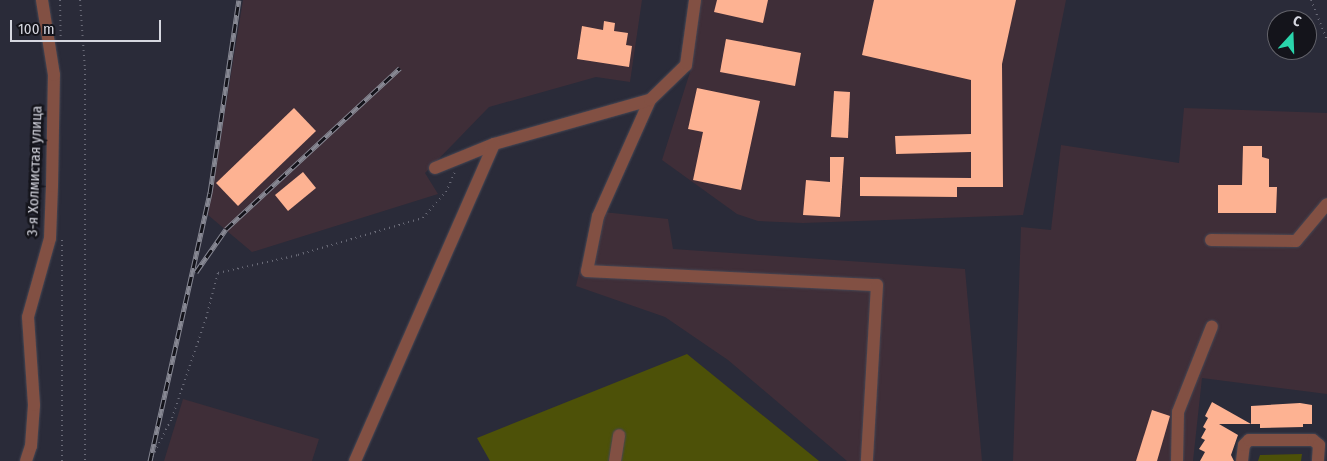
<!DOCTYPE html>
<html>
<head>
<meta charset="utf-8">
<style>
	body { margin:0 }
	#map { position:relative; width:1327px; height:461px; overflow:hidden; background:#2a2b39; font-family:"Fira Sans Condensed",sans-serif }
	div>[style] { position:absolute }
	.commercial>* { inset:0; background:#3f2e38 }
	.green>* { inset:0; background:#4d5108 }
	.building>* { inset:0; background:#fdb292 }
	.path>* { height:2px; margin-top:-1px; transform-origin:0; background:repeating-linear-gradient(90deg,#696a77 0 1px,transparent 0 5px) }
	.roads { filter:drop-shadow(0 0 1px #464754) drop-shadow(0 0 1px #464754) }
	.minor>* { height:12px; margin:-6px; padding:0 6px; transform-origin:6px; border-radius:6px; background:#825043 }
	.rail>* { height:5px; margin-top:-2.5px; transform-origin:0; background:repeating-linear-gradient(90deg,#14141b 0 9px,#878893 0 18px); box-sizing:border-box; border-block:1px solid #878893 }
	span { translate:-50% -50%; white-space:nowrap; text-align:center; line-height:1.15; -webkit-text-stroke:5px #14141b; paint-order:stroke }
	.street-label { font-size:15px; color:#d6d7e0 }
	.north { position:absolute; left:1267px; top:10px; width:50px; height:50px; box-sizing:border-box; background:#14141b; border:1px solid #62626a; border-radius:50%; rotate:20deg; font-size:14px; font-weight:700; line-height:20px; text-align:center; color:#d6d7e0 }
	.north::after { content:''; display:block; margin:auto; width:18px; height:22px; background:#2ad5ac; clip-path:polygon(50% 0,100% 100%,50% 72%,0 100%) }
	.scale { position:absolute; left:10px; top:20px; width:151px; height:22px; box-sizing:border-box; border:2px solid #d6d7e0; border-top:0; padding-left:6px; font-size:15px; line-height:18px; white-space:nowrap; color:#d6d7e0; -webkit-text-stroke:4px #14141b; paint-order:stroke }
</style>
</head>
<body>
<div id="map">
	<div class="commercial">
		<div style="clip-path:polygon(243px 0,642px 0,630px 82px,596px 77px,489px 107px,425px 173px,438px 194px,252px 252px,208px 215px)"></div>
		<div style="clip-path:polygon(700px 0,1066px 0,1023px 215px,803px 223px,758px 221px,737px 214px,662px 160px,691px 69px)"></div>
		<div style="clip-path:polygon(1184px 108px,1327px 113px,1327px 394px,1202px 378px,1193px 461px,1013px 461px,1021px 227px,1051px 230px,1061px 145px,1179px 163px)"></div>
		<div style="clip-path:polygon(594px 211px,668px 219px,673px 249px,965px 269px,982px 461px,847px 461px,728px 360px,665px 317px,576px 286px)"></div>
		<div style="clip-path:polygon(183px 399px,319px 439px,312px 461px,164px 461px)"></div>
	</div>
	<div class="green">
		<div style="clip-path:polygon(687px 354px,819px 461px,490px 461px,477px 438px)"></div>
		<div style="clip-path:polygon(1302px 454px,1301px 461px,1258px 461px,1260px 455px)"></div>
	</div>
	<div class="building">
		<div style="clip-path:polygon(717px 0,768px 0,763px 23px,714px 12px)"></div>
		<div style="clip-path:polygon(874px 0,1016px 0,1002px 64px,1003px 187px,957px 187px,957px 197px,860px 196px,860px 177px,971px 178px,971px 152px,896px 154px,895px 136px,971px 134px,971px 80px,862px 55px)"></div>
		<div style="clip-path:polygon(604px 21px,615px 23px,614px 31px,628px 33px,626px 45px,632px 46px,629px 67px,577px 59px,582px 26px,603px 30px)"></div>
		<div style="clip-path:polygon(726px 39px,801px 53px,795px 86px,720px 72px)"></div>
		<div style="clip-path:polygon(697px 88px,760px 101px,741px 190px,693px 180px,703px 132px,688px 129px)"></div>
		<div style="clip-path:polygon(834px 91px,850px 92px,848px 138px,831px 137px)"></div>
		<div style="clip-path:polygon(294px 108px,316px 131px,238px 206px,216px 183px)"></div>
		<div style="clip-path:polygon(1243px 146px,1262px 146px,1262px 157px,1269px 159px,1269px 187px,1277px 187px,1276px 213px,1218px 213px,1218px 185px,1242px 185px)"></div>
		<div style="clip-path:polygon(830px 157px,844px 157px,840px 217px,803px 215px,806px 180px,830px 182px)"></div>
		<div style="clip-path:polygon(303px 172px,316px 188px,288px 211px,275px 195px)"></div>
		<div style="clip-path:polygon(1212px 402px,1251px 424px,1251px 406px,1300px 403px,1312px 405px,1312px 424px,1303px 424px,1303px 427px,1260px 428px,1260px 424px,1219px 424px,1238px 435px,1231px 455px,1234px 461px,1200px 461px,1205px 452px,1199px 449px,1205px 440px,1201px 438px,1206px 429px,1203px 427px,1208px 418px,1205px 416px)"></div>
		<div style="clip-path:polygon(1152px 410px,1170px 416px,1157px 461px,1136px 461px)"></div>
	</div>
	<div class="path">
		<div style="left:60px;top:0;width:39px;rotate:89deg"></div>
		<div style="left:80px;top:0;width:69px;rotate:85.9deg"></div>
		<div style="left:85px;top:69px;width:392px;rotate:90deg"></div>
		<div style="left:1311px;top:0;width:43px;rotate:68.2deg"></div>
		<div style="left:62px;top:461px;width:223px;rotate:-90deg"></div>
		<div style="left:150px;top:461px;width:48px;rotate:-62.9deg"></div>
		<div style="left:172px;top:418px;width:106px;rotate:-71.2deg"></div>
		<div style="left:206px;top:318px;width:47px;rotate:-75.1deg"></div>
		<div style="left:218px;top:273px;width:82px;rotate:-12.7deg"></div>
		<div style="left:298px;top:255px;width:130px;rotate:-16.5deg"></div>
		<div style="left:423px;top:218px;width:35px;rotate:-49deg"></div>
		<div style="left:446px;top:192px;width:22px;rotate:-66deg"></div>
	</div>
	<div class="roads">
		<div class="minor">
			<div style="left:650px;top:100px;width:127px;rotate:114.1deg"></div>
			<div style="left:598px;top:216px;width:56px;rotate:101.3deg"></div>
			<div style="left:587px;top:271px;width:290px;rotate:2.8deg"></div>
			<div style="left:877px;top:285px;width:176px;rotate:93.3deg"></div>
			<div style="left:435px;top:168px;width:64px;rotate:-22.1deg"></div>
			<div style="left:494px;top:144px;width:162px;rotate:-15.8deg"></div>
			<div style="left:650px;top:100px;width:50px;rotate:-44.2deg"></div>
			<div style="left:686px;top:65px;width:66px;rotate:-82.1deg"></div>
			<div style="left:1211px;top:240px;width:85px;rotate:0.7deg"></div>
			<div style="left:1296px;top:241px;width:48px;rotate:-50deg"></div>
			<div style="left:26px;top:461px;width:16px;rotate:-72deg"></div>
			<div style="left:31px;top:446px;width:41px;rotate:-85.8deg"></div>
			<div style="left:34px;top:405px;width:88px;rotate:-93.9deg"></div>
			<div style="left:28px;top:317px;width:82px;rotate:-74.4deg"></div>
			<div style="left:50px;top:238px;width:52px;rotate:-87.8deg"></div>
			<div style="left:52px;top:186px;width:111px;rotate:-89deg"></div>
			<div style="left:54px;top:75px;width:76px;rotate:-99.1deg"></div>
			<div style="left:355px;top:461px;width:346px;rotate:-66.3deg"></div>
			<div style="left:615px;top:461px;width:26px;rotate:-81deg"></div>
			<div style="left:1177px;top:461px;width:49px;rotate:-88.8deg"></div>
			<div style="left:1178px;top:412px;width:92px;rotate:-68.4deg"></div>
			<div style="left:1242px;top:461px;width:16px;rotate:-83deg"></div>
			<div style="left:1244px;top:445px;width:7px;rotate:-45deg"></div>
			<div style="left:1249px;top:440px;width:64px"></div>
			<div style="left:1313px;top:440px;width:8px;rotate:40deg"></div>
			<div style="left:1319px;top:445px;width:16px;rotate:94deg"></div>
		</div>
	</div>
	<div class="rail">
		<div style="left:196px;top:272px;width:52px;rotate:-55.1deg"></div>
		<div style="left:226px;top:229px;width:237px;rotate:-42.8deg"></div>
		<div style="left:150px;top:461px;width:275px;rotate:-77.4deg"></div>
		<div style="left:210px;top:193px;width:195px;rotate:-81.5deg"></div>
	</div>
	<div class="street-label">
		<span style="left:35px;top:171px;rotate:-88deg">3-я Холмистая улица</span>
	</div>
	<div class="north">С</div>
	<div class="scale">100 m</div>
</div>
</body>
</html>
